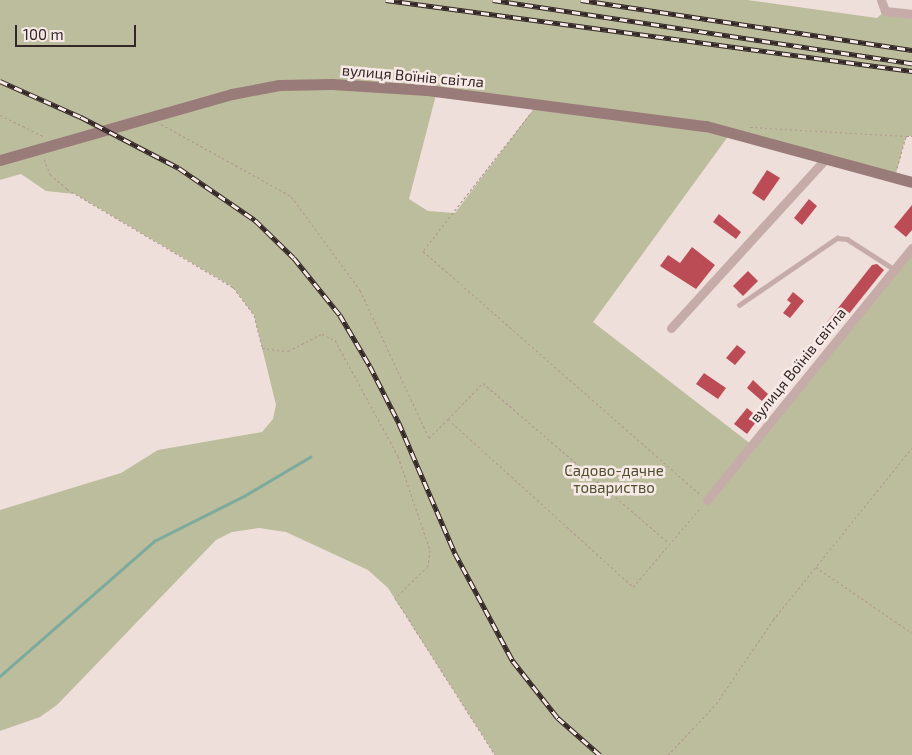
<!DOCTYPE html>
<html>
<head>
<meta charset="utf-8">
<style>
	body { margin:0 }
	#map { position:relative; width:912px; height:755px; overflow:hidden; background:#efdfdb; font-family:"Exo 2",sans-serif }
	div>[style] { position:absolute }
	.green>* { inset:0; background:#bcbd9c }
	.stream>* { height:2.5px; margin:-1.25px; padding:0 1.25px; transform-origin:1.25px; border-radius:1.25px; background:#7caa9d }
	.building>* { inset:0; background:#bb4c55 }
	.path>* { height:1px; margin-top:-0.5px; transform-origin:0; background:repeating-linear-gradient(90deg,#b29692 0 2.5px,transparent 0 5px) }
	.lane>* { height:4.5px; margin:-2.25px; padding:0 2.25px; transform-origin:2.25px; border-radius:2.25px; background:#c6aca8 }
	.street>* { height:9px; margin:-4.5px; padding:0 4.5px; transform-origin:4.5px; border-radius:4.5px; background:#c6aca8 }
	.secondary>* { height:11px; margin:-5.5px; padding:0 5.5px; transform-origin:5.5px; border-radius:5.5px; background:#997b79 }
	.rail>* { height:4.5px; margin-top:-2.25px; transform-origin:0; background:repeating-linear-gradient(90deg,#f7eae6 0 8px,#332727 0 16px); box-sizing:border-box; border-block:1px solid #332727 }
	span { translate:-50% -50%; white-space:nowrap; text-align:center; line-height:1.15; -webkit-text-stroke:5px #f7eae6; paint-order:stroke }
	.street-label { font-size:15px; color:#332727 }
	.park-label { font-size:15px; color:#4e4f2d }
	.scale { position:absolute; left:15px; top:25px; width:121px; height:22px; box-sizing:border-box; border:2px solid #332727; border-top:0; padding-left:6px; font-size:15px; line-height:18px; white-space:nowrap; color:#332727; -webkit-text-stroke:4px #f7eae6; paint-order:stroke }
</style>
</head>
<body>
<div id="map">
	<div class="green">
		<div style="clip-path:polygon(evenodd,0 0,747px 0,877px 18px,885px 11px,912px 14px,912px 136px,906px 136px,895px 177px,732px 131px,593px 322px,752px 445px,912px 248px,912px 755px,495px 755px,388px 588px,368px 570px,286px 532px,259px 528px,232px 532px,216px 540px,57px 705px,40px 717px,0 731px,0 510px,121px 473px,158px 450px,262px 432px,273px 419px,276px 405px,254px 315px,233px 287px,75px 194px,46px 191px,21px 174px,0 180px,0 0,437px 91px,538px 103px,455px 213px,428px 211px,409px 199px,437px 91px)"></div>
	</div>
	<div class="stream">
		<div style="left:0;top:676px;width:205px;rotate:-41.2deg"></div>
		<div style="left:154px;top:541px;width:101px;rotate:-26.6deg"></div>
		<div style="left:244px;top:496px;width:77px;rotate:-30.6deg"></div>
	</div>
	<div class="building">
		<div style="clip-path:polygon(767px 170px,780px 178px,764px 201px,752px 193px)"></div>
		<div style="clip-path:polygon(809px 199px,817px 206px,802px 225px,794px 218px)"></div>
		<div style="clip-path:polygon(912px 205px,912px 230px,906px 237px,894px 227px)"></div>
		<div style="clip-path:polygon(719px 214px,741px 232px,736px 239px,713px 222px)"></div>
		<div style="clip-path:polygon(692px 247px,715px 265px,696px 289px,660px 266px,668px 255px,680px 263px)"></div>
		<div style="clip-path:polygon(877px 264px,884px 270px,836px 330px,827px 322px,872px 265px)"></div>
		<div style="clip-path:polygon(748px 271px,758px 281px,743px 296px,733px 286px)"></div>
		<div style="clip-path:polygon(793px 292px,804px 301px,790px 318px,783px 313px,791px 303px,787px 300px)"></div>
		<div style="clip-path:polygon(737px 345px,746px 352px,735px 365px,726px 358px)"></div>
		<div style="clip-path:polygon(704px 373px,726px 388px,718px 399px,696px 384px)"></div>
		<div style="clip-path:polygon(753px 380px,768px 394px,762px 401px,747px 388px)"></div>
		<div style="clip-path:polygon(747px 408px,759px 418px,747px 434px,734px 424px)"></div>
	</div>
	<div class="path">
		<div style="left:530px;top:114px;width:174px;rotate:128deg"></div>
		<div style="left:423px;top:251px;width:370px;rotate:41.3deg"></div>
		<div style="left:0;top:115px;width:50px;rotate:26.1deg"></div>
		<div style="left:161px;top:124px;width:149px;rotate:29deg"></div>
		<div style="left:291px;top:196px;width:117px;rotate:53.7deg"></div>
		<div style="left:360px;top:290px;width:163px;rotate:65deg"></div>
		<div style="left:429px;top:438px;width:27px;rotate:-45deg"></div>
		<div style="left:448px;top:419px;width:250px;rotate:42.2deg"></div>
		<div style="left:633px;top:587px;width:105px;rotate:-49.6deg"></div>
		<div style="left:750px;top:127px;width:156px;rotate:3.3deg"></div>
		<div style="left:44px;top:159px;width:16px;rotate:68deg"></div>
		<div style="left:50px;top:174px;width:23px;rotate:41deg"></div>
		<div style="left:67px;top:189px;width:193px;rotate:30.6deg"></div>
		<div style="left:233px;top:287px;width:35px;rotate:53deg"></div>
		<div style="left:254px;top:315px;width:34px;rotate:76deg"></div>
		<div style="left:262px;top:348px;width:26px;rotate:7deg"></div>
		<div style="left:288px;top:351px;width:38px;rotate:-27deg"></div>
		<div style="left:322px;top:334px;width:14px;rotate:25deg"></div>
		<div style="left:335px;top:340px;width:132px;rotate:61.5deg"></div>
		<div style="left:398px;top:456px;width:99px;rotate:71.2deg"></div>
		<div style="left:430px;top:550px;width:16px;rotate:97deg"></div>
		<div style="left:428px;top:566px;width:46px;rotate:135.9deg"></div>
		<div style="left:395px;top:598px;width:186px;rotate:57.5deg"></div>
		<div style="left:897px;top:168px;width:33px;rotate:-74deg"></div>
		<div style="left:906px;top:136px;width:6px"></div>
		<div style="left:448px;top:419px;width:50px;rotate:-45.8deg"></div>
		<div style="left:483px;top:383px;width:245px;rotate:40.7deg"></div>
		<div style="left:816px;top:567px;width:116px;rotate:34.5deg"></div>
		<div style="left:668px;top:755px;width:70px;rotate:-46.7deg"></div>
		<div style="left:716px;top:704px;width:102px;rotate:-55.8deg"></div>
		<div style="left:773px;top:620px;width:221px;rotate:-51.1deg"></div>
	</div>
	<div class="lane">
		<div style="left:739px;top:305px;width:119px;rotate:-34.4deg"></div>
		<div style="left:837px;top:238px;width:10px;rotate:6deg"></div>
		<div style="left:847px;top:239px;width:56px;rotate:32.6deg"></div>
	</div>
	<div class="street">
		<div style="left:881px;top:0;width:12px;rotate:70deg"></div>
		<div style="left:885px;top:11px;width:27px;rotate:6deg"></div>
		<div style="left:671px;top:328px;width:231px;rotate:-47.6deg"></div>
		<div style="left:707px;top:500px;width:325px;rotate:-50.9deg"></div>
	</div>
	<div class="secondary">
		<div style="left:0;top:160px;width:241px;rotate:-15.9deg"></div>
		<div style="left:232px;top:94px;width:48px;rotate:-10.8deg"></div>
		<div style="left:279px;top:85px;width:53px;rotate:-1.1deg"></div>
		<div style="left:332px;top:84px;width:95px;rotate:3.6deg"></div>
		<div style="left:427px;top:90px;width:281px;rotate:7.4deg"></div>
		<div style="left:706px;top:126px;width:213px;rotate:15.2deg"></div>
	</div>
	<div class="rail">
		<div style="left:386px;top:0;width:531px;rotate:7.69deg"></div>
		<div style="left:493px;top:0;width:424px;rotate:8.6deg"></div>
		<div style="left:581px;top:0;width:335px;rotate:8.6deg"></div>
		<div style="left:0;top:81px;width:89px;rotate:24deg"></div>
		<div style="left:81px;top:117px;width:110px;rotate:27.5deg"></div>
		<div style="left:179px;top:168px;width:92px;rotate:34.4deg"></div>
		<div style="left:255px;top:220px;width:54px;rotate:44.3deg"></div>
		<div style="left:294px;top:258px;width:73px;rotate:51.1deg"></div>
		<div style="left:340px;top:315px;width:59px;rotate:59.5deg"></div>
		<div style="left:370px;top:366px;width:64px;rotate:63deg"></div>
		<div style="left:399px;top:423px;width:142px;rotate:66.7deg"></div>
		<div style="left:455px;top:553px;width:123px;rotate:61.8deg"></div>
		<div style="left:513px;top:661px;width:73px;rotate:51.7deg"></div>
		<div style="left:558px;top:718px;width:56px;rotate:41.4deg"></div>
	</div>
	<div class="street-label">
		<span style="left:413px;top:76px;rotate:5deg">вулиця Воїнів світла</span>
		<span style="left:798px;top:365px;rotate:-51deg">вулиця Воїнів світла</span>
	</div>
	<div class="park-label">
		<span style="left:614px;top:479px">Садово-дачне<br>товариство</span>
	</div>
	<div class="scale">100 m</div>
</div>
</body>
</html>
